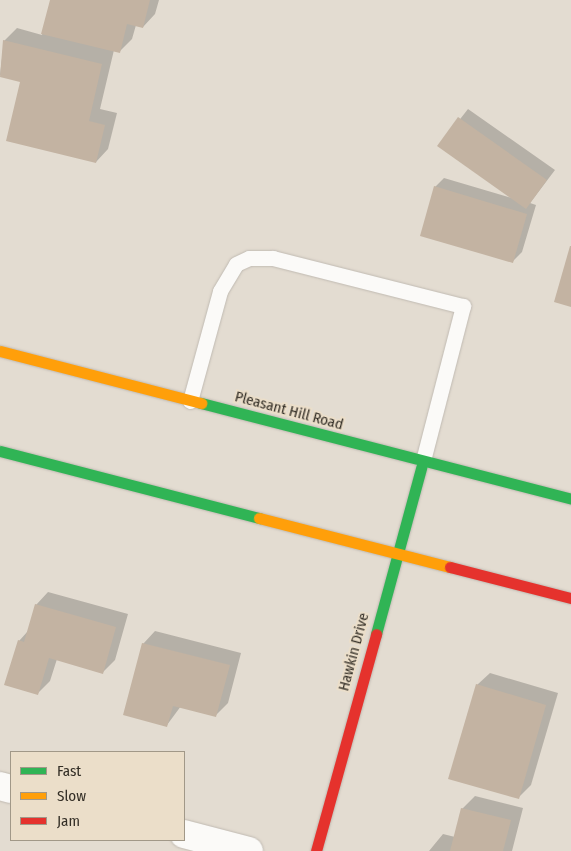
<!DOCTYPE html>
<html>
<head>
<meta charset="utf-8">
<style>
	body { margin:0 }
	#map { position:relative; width:571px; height:851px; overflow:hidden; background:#e3dcd1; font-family:"Fira Sans Condensed",sans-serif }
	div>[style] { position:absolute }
	.shadow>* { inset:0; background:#0003 }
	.building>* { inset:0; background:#c3b3a2 }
	.roads { filter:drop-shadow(0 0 1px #c0bab2) drop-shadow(0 0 1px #c0bab2) }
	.lane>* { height:15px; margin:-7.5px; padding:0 7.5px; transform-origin:7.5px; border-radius:7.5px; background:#fbfaf8 }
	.street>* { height:28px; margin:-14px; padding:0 14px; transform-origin:14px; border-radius:14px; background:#fbfaf8 }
	.fast>* { height:11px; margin:-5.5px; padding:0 5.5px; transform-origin:5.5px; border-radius:5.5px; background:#30b455 }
	.slow>* { height:11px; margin:-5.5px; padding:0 5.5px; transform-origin:5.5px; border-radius:5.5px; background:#ff9f0a }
	.jam>* { height:11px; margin:-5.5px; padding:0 5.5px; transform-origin:5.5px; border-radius:5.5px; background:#e5322d }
	span { translate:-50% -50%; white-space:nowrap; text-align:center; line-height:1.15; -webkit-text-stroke:4px #ebdec9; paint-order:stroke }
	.street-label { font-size:15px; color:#332e26 }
	.legend { position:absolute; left:10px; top:751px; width:175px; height:90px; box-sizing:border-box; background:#ebdec9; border:1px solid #a19888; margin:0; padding:6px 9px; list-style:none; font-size:15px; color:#332e26 }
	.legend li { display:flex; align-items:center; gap:10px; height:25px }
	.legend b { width:25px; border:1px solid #a19888 }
</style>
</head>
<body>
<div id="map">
	<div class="shadow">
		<div style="clip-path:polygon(51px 0,159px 0,155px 14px,143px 27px,136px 25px,132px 39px,120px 51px,114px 50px,100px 109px,117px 113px,108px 149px,96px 162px,22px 81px,0 75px,4px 41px,17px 28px,42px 35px)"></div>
		<div style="clip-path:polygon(468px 109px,555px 170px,530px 203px,536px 205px,522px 252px,513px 261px,435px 187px,444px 178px,512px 198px,439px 146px)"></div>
		<div style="clip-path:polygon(48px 592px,128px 614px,115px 660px,103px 672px,57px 659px,50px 681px,38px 693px,19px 641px,28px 631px,36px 605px)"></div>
		<div style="clip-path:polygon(155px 631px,241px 653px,228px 703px,216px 715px,181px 706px,167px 725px,143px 644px)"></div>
		<div style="clip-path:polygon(490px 673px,558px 693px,531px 785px,518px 798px,477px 685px)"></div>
		<div style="clip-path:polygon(475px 796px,523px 808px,512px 851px,429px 851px,443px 834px,455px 837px,462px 809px)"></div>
	</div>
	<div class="building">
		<div style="clip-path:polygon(50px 0,150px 0,143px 28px,127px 24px,120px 53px,41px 34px)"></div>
		<div style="clip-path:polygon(3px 40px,102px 64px,89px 121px,105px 125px,96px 163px,6px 141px,20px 82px,0 77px)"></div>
		<div style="clip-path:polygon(458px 117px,547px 180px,526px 209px,437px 146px)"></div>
		<div style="clip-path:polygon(434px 186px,527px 214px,513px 263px,420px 236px)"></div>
		<div style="clip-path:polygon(570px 246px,571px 246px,571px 307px,554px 302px)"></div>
		<div style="clip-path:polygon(35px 604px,116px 627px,103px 674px,49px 658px,38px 695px,4px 685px,18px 640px,24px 642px)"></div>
		<div style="clip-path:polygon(142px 643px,230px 665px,216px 717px,173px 706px,167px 727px,123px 715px)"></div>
		<div style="clip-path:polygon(476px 684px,546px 705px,519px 799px,448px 779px)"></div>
		<div style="clip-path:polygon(461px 808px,511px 820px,503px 851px,450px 851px)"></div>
	</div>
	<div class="roads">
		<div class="lane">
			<div style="left:190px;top:401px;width:114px;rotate:-74.7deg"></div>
			<div style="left:220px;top:291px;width:31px;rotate:-59deg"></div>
			<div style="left:236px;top:264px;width:14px;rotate:-25deg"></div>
			<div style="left:249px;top:258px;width:24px"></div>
			<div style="left:273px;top:258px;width:196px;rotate:14.2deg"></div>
			<div style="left:463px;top:306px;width:160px;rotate:104.5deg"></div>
		</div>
		<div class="street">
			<div style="left:0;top:786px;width:11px;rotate:15deg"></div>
			<div style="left:184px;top:834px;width:67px;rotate:14.7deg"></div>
		</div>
		<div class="fast">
			<div style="left:201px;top:403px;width:382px;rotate:14.5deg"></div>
			<div style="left:0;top:451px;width:268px;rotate:14.5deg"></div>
			<div style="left:376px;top:634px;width:179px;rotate:-74.8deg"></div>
		</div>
		<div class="slow">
			<div style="left:0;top:351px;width:208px;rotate:14.5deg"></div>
			<div style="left:259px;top:518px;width:197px;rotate:14.4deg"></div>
		</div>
		<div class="jam">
			<div style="left:450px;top:567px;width:125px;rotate:14.4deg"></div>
			<div style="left:316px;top:851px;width:225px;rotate:-74.5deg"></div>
		</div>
	</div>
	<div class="street-label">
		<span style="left:289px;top:411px;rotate:15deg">Pleasant Hill Road</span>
		<span style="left:354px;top:652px;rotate:-75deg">Hawkin Drive</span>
	</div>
	<ul class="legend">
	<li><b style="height:6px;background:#30b455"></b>Fast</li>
	<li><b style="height:6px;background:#ff9f0a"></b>Slow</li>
	<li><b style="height:6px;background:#e5322d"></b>Jam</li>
	</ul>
</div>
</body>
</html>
